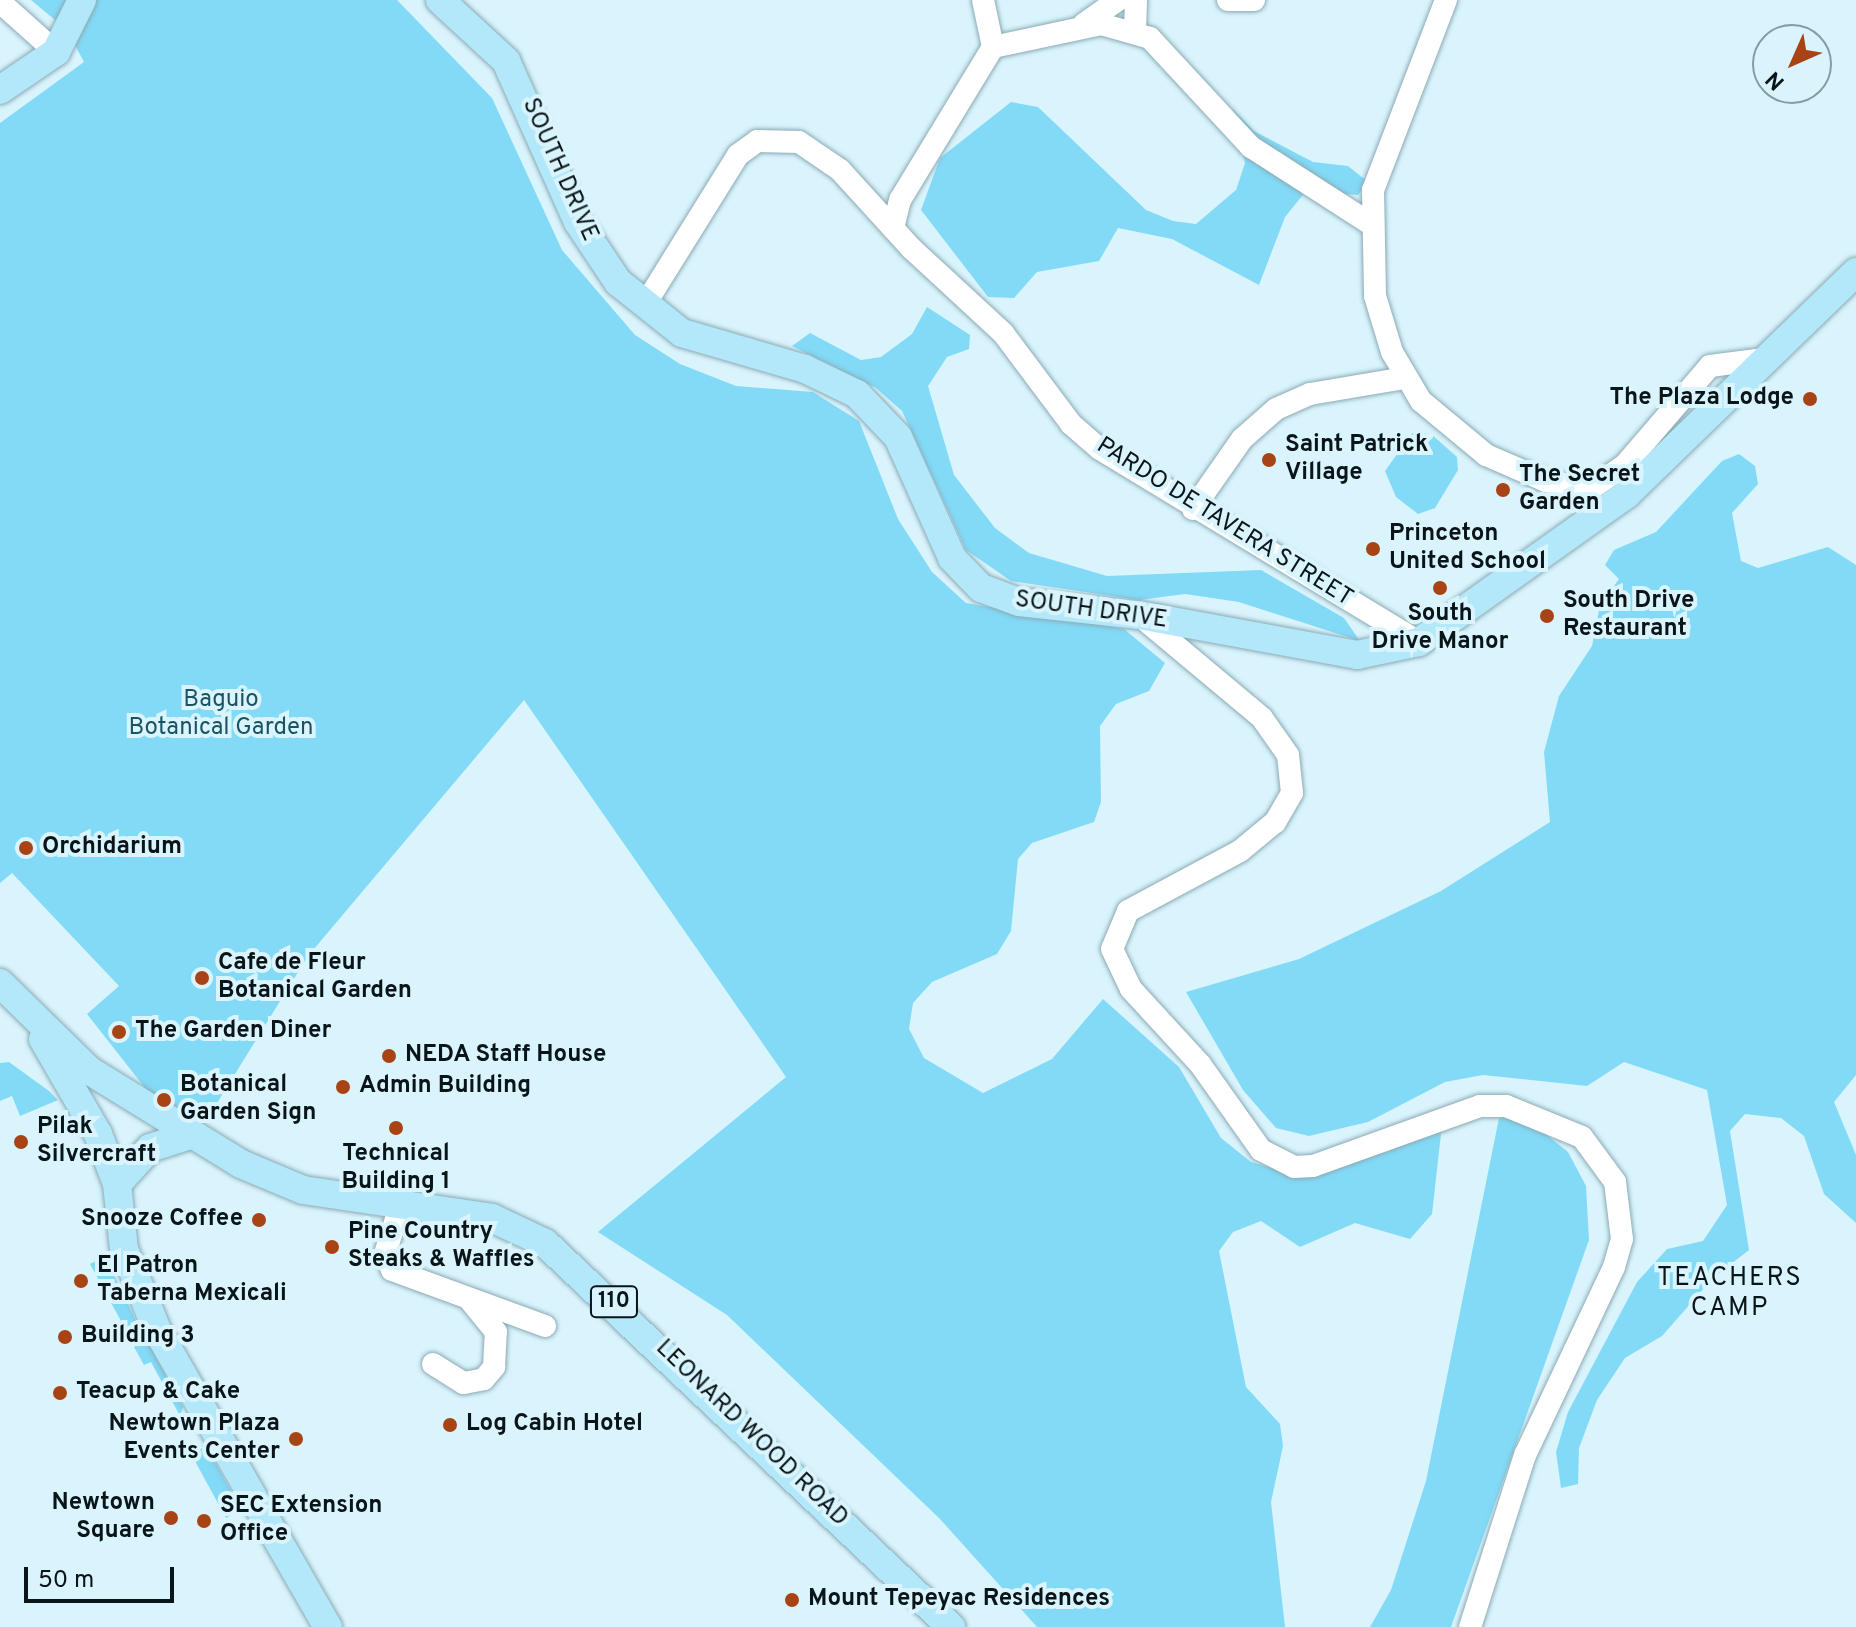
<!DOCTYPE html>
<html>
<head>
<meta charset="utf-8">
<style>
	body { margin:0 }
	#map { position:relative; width:1856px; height:1627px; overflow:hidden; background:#daf4fd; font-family:Overpass,sans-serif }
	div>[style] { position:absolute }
	.green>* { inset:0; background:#82daf7 }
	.roads { filter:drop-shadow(0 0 2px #8baab5) drop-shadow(0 0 2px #8baab5) }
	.minor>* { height:22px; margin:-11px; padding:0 11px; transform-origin:11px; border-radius:11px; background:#fff }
	.major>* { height:28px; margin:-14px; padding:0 14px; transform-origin:14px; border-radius:14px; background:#b2e8f9 }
	.dots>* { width:22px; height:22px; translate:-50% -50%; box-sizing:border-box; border:4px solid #daf4fd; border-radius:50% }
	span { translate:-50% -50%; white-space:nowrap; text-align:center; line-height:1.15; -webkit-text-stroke:8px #daf4fd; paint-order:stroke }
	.shield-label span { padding:2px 6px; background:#daf4fd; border:2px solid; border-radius:6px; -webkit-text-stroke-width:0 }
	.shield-label { font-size:22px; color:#091519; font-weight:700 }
	.street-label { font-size:24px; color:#091519 }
	.poi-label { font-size:24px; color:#091519; font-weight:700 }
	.right { translate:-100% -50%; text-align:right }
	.left { translate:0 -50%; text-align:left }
	.park-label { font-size:24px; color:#1a5363 }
	.neighbourhood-label { font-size:26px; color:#091519; letter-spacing:2px }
	.north { position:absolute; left:1752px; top:24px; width:80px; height:80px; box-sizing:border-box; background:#daf4fd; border:2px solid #869ba2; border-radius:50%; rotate:225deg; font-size:22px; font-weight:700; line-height:32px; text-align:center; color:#091519 }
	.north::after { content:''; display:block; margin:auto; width:28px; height:36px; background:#a84316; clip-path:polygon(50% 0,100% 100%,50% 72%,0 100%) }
	.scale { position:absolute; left:24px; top:1567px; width:150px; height:36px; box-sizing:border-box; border:4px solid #091519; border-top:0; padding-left:10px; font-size:24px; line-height:28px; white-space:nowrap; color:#091519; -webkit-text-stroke:6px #daf4fd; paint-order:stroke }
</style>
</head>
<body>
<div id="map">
	<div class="green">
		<div style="clip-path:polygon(31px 0,397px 0,492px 98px,562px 250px,635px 335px,680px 364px,736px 386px,813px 392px,859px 421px,898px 519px,932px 572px,966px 603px,1124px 629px,1165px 663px,1149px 691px,1116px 704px,1100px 726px,1101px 802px,1094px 822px,1032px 843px,1018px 859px,1011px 931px,997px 954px,932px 982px,913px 1003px,909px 1029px,924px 1058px,983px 1093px,1052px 1059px,1103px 999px,1179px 1067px,1221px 1138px,1251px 1162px,1288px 1172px,1387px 1152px,1442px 1125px,1432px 1214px,1410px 1239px,1355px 1223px,1300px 1247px,1261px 1221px,1233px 1232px,1219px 1251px,1246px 1387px,1280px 1424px,1283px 1446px,1271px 1502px,1285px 1627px,1037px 1627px,940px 1519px,727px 1315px,598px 1232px,786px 1077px,524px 700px,308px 956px,206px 1121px,149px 1093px,87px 1014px,119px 986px,12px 873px,0 883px,0 123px,84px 62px,67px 30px)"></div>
		<div style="clip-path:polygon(1011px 102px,1038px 107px,1146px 210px,1173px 221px,1196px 224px,1236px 190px,1245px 163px,1233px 109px,1254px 131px,1313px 162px,1348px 166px,1368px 182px,1358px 195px,1306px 191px,1285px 217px,1259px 285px,1172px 239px,1118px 228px,1099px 261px,1037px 272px,1014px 298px,988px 297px,921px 210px,940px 158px)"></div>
		<div style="clip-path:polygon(927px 307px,970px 335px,969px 349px,947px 357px,928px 386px,954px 475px,995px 528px,1029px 553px,1107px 576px,1261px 570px,1344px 618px,1360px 641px,1239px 602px,1185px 594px,1139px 600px,1011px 581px,966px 550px,902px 411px,876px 388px,792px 346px,810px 333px,861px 360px,881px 357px,912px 334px)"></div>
		<div style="clip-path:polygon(1412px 433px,1431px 434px,1457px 457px,1458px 470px,1435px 508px,1418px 514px,1396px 497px,1385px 471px)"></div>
		<div style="clip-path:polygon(1739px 454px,1755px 466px,1758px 484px,1732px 513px,1741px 561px,1758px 568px,1828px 547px,1856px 565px,1856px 1075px,1834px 1102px,1856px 1155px,1856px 1223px,1824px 1194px,1804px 1136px,1781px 1118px,1745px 1114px,1730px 1131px,1749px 1250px,1713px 1278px,1662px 1336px,1625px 1358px,1597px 1400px,1579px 1448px,1578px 1484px,1561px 1488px,1556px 1452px,1568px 1412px,1637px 1282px,1667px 1249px,1703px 1241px,1727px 1205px,1707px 1090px,1624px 1062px,1587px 1086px,1483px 1075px,1445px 1082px,1368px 1122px,1309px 1136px,1276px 1128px,1243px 1090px,1186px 992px,1299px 959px,1441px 891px,1550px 822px,1544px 752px,1559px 696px,1592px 646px,1600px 605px,1619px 579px,1605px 565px,1614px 550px,1656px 532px,1722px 461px)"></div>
		<div style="clip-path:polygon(9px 1062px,49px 1091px,58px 1100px,20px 1116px,12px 1096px,0 1101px,0 1063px)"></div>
		<div style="clip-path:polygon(1522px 1115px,1568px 1152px,1586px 1186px,1589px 1240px,1451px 1627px,1370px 1627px,1391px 1590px,1426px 1481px,1499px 1118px)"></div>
		<div style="clip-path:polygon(105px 1256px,139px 1327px,127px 1332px,90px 1264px)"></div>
		<div style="clip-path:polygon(146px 1339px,183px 1407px,180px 1416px,151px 1362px,144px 1365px,134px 1347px)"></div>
		<div style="clip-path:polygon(205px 1444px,241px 1509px,226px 1518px,190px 1452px)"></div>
	</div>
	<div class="roads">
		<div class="minor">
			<div style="left:983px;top:0;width:48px;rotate:78deg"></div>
			<div style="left:1228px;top:0;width:26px"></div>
			<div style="left:1446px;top:0;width:204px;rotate:111deg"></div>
			<div style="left:1373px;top:190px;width:106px;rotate:88.9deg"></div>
			<div style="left:1375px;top:296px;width:59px;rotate:73.1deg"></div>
			<div style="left:1392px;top:352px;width:57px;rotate:59.4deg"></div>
			<div style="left:1421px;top:401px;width:85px;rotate:39.7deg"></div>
			<div style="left:1486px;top:455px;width:65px;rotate:23.4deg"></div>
			<div style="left:1546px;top:481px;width:47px;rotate:8.7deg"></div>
			<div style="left:1592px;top:488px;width:40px;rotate:-34.9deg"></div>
			<div style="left:1625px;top:465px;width:130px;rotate:-49.4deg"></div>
			<div style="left:1710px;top:366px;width:53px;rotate:-7.5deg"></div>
			<div style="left:0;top:2px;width:75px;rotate:41.8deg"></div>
			<div style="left:1084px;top:24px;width:42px;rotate:-35.2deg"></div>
			<div style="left:1135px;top:30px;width:30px;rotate:-88deg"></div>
			<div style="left:893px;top:228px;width:29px;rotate:-76deg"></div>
			<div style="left:900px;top:200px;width:179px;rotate:-58.7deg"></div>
			<div style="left:993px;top:47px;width:110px;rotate:-12deg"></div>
			<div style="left:1101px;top:24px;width:51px;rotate:15.9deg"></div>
			<div style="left:1150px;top:38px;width:149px;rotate:47.2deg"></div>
			<div style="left:1251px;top:147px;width:143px;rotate:32.7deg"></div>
			<div style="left:644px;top:306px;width:178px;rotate:-58.1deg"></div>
			<div style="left:738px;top:155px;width:24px;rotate:-36deg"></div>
			<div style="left:757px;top:141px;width:42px;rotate:1.4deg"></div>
			<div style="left:799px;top:142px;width:50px;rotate:34.3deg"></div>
			<div style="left:840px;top:170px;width:107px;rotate:47.7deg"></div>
			<div style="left:912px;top:249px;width:124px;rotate:42.7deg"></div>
			<div style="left:1003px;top:333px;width:114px;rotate:53.2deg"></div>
			<div style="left:1071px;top:424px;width:38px;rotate:41deg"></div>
			<div style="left:1100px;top:449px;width:373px;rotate:31.2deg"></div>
			<div style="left:1193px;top:509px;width:85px;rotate:-55deg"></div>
			<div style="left:1242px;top:439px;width:45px;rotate:-41.4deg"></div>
			<div style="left:1276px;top:409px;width:37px;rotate:-24deg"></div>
			<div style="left:1310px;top:394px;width:96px;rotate:-9.6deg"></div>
			<div style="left:1139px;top:615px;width:160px;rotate:39.9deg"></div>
			<div style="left:1262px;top:718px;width:45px;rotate:54.9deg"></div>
			<div style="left:1288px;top:755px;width:38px;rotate:84deg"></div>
			<div style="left:1292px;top:793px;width:34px;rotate:120deg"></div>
			<div style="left:1275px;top:822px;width:45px;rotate:140.4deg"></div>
			<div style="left:1240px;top:851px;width:127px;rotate:151.8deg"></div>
			<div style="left:1128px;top:911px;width:41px;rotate:112.8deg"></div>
			<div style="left:1112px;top:949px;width:44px;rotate:64.6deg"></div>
			<div style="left:1131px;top:989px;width:102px;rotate:47.4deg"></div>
			<div style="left:1200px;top:1064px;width:105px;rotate:54.7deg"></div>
			<div style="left:1261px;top:1150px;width:37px;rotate:27deg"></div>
			<div style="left:1294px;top:1167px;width:19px;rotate:-3deg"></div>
			<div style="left:1313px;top:1166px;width:177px;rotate:-19.8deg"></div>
			<div style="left:1480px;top:1106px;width:26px"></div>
			<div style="left:1506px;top:1106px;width:82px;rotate:22.2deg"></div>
			<div style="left:1582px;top:1137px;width:56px;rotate:53.7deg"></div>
			<div style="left:1615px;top:1182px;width:57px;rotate:83deg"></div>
			<div style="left:1622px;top:1239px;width:29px;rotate:106deg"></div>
			<div style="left:1614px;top:1267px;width:208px;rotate:115.3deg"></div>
			<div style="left:1525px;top:1455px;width:181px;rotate:107.7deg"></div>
			<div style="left:400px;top:1206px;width:50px;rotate:107.4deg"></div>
			<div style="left:385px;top:1254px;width:17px;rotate:66deg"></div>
			<div style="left:392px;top:1270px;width:163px;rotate:20.1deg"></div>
			<div style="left:433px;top:1364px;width:36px;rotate:32deg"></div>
			<div style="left:464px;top:1383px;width:20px;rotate:-11deg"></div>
			<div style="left:484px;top:1379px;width:16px;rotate:-50deg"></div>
			<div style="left:494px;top:1367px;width:35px;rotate:-87deg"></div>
			<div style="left:496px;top:1332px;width:43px;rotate:-129.3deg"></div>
		</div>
		<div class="major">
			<div style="left:440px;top:0;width:90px;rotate:42.7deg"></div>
			<div style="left:506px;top:61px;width:176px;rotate:65.9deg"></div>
			<div style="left:578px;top:222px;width:72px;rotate:56.3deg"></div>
			<div style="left:618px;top:282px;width:82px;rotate:38.6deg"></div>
			<div style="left:682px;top:333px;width:128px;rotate:16.3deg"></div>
			<div style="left:805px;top:369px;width:58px;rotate:25.7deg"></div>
			<div style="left:857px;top:394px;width:59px;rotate:46.4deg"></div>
			<div style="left:898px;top:437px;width:133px;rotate:65.9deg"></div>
			<div style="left:952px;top:558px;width:42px;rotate:46deg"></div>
			<div style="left:981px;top:588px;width:40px;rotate:20.2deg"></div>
			<div style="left:1019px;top:602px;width:121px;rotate:6.2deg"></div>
			<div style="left:1139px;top:615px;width:222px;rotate:10.4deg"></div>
			<div style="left:1357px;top:655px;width:63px;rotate:-11.8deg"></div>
			<div style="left:1419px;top:642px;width:255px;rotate:-35.4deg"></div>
			<div style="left:1627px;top:494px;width:319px;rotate:-44.1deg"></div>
			<div style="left:0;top:90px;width:68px;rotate:-34.2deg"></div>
			<div style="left:56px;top:52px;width:58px;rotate:-63.4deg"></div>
			<div style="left:0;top:983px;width:126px;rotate:44.4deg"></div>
			<div style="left:90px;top:1071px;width:177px;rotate:31.6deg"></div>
			<div style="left:241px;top:1164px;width:67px;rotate:22.8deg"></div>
			<div style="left:303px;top:1190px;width:191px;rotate:8.4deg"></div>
			<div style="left:492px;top:1218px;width:59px;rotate:25.3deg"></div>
			<div style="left:545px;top:1243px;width:559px;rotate:43.4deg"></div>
			<div style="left:43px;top:1039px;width:110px;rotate:59.9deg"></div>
			<div style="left:98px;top:1134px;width:53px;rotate:69.2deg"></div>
			<div style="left:117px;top:1184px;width:65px;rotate:83.9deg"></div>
			<div style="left:124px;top:1249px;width:87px;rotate:67.8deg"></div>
			<div style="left:157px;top:1330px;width:343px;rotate:60.1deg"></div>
			<div style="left:117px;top:1184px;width:49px;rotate:-47.5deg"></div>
			<div style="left:150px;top:1148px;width:40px;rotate:-18deg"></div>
		</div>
	</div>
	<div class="dots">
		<div style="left:1810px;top:399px;background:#a84316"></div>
		<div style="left:1269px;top:460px;background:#a84316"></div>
		<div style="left:1503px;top:490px;background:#a84316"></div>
		<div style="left:1373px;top:549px;background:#a84316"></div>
		<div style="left:1440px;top:588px;background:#a84316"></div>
		<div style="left:1547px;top:616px;background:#a84316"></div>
		<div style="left:26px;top:848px;background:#a84316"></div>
		<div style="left:202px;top:978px;background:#a84316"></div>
		<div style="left:119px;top:1032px;background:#a84316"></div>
		<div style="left:389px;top:1056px;background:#a84316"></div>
		<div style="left:343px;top:1087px;background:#a84316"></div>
		<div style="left:164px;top:1100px;background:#a84316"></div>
		<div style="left:396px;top:1128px;background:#a84316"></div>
		<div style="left:21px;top:1142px;background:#a84316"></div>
		<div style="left:259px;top:1220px;background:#a84316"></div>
		<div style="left:332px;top:1247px;background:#a84316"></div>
		<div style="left:81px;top:1281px;background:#a84316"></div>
		<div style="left:65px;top:1337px;background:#a84316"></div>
		<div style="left:60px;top:1393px;background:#a84316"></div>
		<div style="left:450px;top:1425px;background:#a84316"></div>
		<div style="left:296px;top:1439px;background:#a84316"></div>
		<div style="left:171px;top:1518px;background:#a84316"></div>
		<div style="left:204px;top:1521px;background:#a84316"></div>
		<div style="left:792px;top:1600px;background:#a84316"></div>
	</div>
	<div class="shield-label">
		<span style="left:614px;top:1302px">110</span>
	</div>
	<div class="street-label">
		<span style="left:559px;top:170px;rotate:66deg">SOUTH DRIVE</span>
		<span style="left:1224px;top:523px;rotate:32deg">PARDO DE TAVERA STREET</span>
		<span style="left:1091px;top:611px;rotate:8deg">SOUTH DRIVE</span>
		<span style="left:751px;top:1434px;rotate:44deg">LEONARD WOOD ROAD</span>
	</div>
	<div class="poi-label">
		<span class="right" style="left:1794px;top:399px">The Plaza Lodge</span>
		<span class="left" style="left:1285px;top:460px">Saint Patrick<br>Village</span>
		<span class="left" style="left:1519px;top:490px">The Secret<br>Garden</span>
		<span class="left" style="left:1389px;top:549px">Princeton<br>United School</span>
		<span class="left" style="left:1563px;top:616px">South Drive<br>Restaurant</span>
		<span style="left:1440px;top:629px">South<br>Drive Manor</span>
		<span class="left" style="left:42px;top:848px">Orchidarium</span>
		<span class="left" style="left:218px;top:978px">Cafe de Fleur<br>Botanical Garden</span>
		<span class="left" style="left:135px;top:1032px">The Garden Diner</span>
		<span class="left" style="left:405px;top:1056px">NEDA Staff House</span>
		<span class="left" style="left:180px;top:1100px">Botanical<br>Garden Sign</span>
		<span class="left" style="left:359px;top:1087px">Admin Building</span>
		<span class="left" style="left:37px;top:1142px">Pilak<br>Silvercraft</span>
		<span style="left:396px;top:1169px">Technical<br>Building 1</span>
		<span class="right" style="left:243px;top:1220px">Snooze Coffee</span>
		<span class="left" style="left:348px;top:1247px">Pine Country<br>Steaks &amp; Waffles</span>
		<span class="left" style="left:97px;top:1281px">El Patron<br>Taberna Mexicali</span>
		<span class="left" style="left:81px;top:1337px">Building 3</span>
		<span class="left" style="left:76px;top:1393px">Teacup &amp; Cake</span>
		<span class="right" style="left:280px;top:1439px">Newtown Plaza<br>Events Center</span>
		<span class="left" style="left:466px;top:1425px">Log Cabin Hotel</span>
		<span class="right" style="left:155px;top:1518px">Newtown<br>Square</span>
		<span class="left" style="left:220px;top:1521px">SEC Extension<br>Office</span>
		<span class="left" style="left:808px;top:1600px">Mount Tepeyac Residences</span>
	</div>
	<div class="park-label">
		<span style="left:221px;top:715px">Baguio<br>Botanical Garden</span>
	</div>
	<div class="neighbourhood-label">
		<span style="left:1730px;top:1294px">TEACHERS<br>CAMP</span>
	</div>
	<div class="north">N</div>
	<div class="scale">50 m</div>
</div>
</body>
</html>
